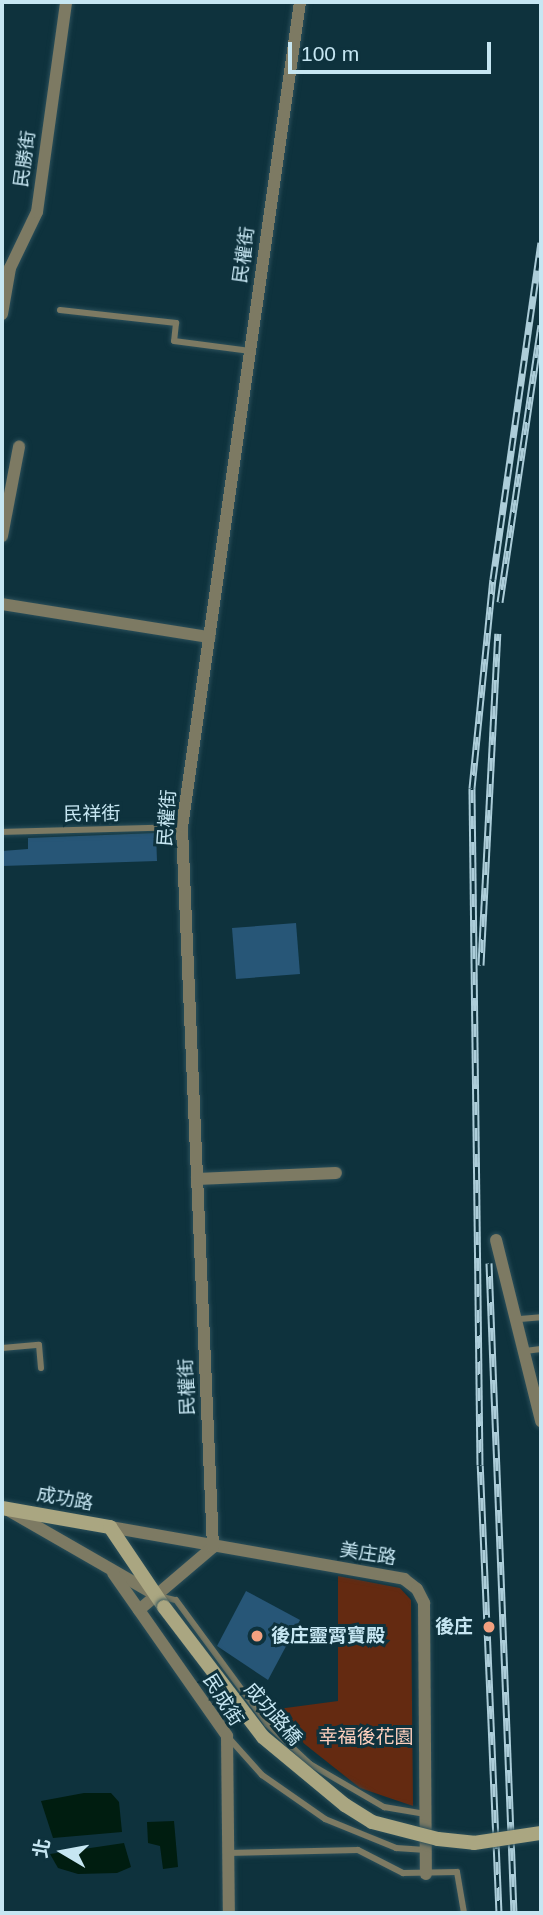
<!DOCTYPE html>
<html>
<head>
<meta charset="utf-8">
<style>
	body { margin:0 }
	#map { position:relative; width:543px; height:1915px; overflow:hidden; background:#0e323d; font-family:Helvetica,"Noto Sans TC",sans-serif }
	div>[style] { position:absolute }
	.green>* { inset:0; background:#642a11 }
	.water>* { inset:0; background:#001d10 }
	.building>* { inset:0; background:#275677 }
	.roads { filter:drop-shadow(0 0 2px #2b4f5a) drop-shadow(0 0 2px #2b4f5a) }
	.lane>* { height:6px; margin:-3px; padding:0 3px; transform-origin:3px; border-radius:3px; background:#7d7a63 }
	.street>* { height:12px; margin:-6px; padding:0 6px; transform-origin:6px; border-radius:6px; background:#7d7a63 }
	.secondary>* { height:14px; margin:-7px; padding:0 7px; transform-origin:7px; border-radius:7px; background:#aaa681 }
	.rail>* { height:7px; margin-top:-3.5px; transform-origin:0; background:repeating-linear-gradient(90deg,#0e323d 0 13px,#accdd9 0 26px); box-sizing:border-box; border-block:2px solid #accdd9 }
	.bridges { filter:drop-shadow(0 0 2px #2b4f5a) drop-shadow(0 0 2px #2b4f5a) }
	.secondary-bridge>* { height:14px; margin:-7px; padding:0 7px; transform-origin:7px; border-radius:7px; background:#aaa681 }
	.dots>* { width:19px; height:19px; translate:-50% -50%; box-sizing:border-box; border:4px solid #0e323d; border-radius:50% }
	span { translate:-50% -50%; white-space:nowrap; text-align:center; line-height:1.15; -webkit-text-stroke:6px #0e323d; paint-order:stroke }
	.street-label { font-size:19px; color:#c6e6f2 }
	.poi-label { font-size:19px; color:#c6e6f2; font-weight:700 }
	.right { translate:-100% -50%; text-align:right }
	.left { translate:0 -50%; text-align:left }
	.park-label { font-size:19px; color:#fdcfbd }
	.frame { position:absolute; inset:0; border:4px solid #c6e6f2; pointer-events:none }
	.north { position:absolute; left:28px; top:1817px; width:70px; height:70px; -webkit-text-stroke:5px #0e323d; paint-order:stroke; rotate:280deg; font-size:19px; font-weight:700; line-height:28px; text-align:center; color:#c6e6f2 }
	.north::after { content:''; display:block; margin:auto; width:24px; height:32px; background:#c6e6f2; clip-path:polygon(50% 0,100% 100%,50% 72%,0 100%) }
	.scale { position:absolute; left:288px; top:42px; width:203px; height:32px; box-sizing:border-box; border:4px solid #c6e6f2; border-top:0; padding-left:9px; font-size:21px; line-height:24px; white-space:nowrap; color:#c6e6f2; -webkit-text-stroke:5px #0e323d; paint-order:stroke }
</style>
</head>
<body>
<div id="map">
	<div class="green">
		<div style="clip-path:polygon(338px 1576px,400px 1588px,411px 1600px,413px 1806px,360px 1788px,263px 1711px,338px 1701px)"></div>
	</div>
	<div class="water">
		<div style="clip-path:polygon(84px 1793px,111px 1793px,119px 1802px,122px 1832px,53px 1838px,41px 1801px)"></div>
		<div style="clip-path:polygon(174px 1821px,178px 1867px,163px 1869px,160px 1846px,148px 1843px,147px 1822px)"></div>
		<div style="clip-path:polygon(124px 1843px,131px 1867px,117px 1873px,78px 1874px,58px 1868px,50px 1854px)"></div>
	</div>
	<div class="building">
		<div style="clip-path:polygon(156px 833px,157px 861px,2px 866px,2px 851px,28px 849px,28px 838px)"></div>
		<div style="clip-path:polygon(296px 923px,300px 974px,236px 979px,232px 928px)"></div>
		<div style="clip-path:polygon(246px 1591px,300px 1620px,268px 1680px,217px 1646px)"></div>
	</div>
	<div class="roads">
		<div class="lane">
			<div style="left:60px;top:310px;width:117px;rotate:6.4deg"></div>
			<div style="left:176px;top:323px;width:18px;rotate:96deg"></div>
			<div style="left:174px;top:341px;width:77px;rotate:7.5deg"></div>
			<div style="left:2px;top:832px;width:180px;rotate:-1.6deg"></div>
			<div style="left:520px;top:1319px;width:21px;rotate:-5deg"></div>
			<div style="left:2px;top:1348px;width:37px;rotate:-5deg"></div>
			<div style="left:39px;top:1345px;width:23px;rotate:85deg"></div>
			<div style="left:525px;top:1351px;width:16px;rotate:-7deg"></div>
			<div style="left:158px;top:1596px;width:18px;rotate:13deg"></div>
			<div style="left:176px;top:1600px;width:154px;rotate:53.7deg"></div>
			<div style="left:267px;top:1724px;width:59px;rotate:42.9deg"></div>
			<div style="left:310px;top:1764px;width:86px;rotate:30.2deg"></div>
			<div style="left:384px;top:1807px;width:42px;rotate:9.7deg"></div>
			<div style="left:228px;top:1737px;width:51px;rotate:48.2deg"></div>
			<div style="left:262px;top:1775px;width:77px;rotate:34.9deg"></div>
			<div style="left:325px;top:1819px;width:77px;rotate:22.2deg"></div>
			<div style="left:396px;top:1848px;width:30px;rotate:4deg"></div>
			<div style="left:227px;top:1853px;width:131px;rotate:-1.3deg"></div>
			<div style="left:358px;top:1850px;width:51px;rotate:27.1deg"></div>
			<div style="left:403px;top:1873px;width:54px;rotate:-1.1deg"></div>
			<div style="left:457px;top:1872px;width:42px;rotate:80.3deg"></div>
		</div>
		<div class="street">
			<div style="left:2px;top:314px;width:47px;rotate:-80.1deg"></div>
			<div style="left:10px;top:268px;width:62px;rotate:-64.3deg"></div>
			<div style="left:37px;top:212px;width:212px;rotate:-82.1deg"></div>
			<div style="left:2px;top:536px;width:91px;rotate:-79.2deg"></div>
			<div style="left:2px;top:604px;width:210px;rotate:9.1deg"></div>
			<div style="left:197px;top:1179px;width:139px;rotate:-2.5deg"></div>
			<div style="left:496px;top:1240px;width:187px;rotate:76deg"></div>
			<div style="left:8px;top:1510px;width:171px;rotate:29.9deg"></div>
			<div style="left:110px;top:1527px;width:299px;rotate:10deg"></div>
			<div style="left:404px;top:1579px;width:16px;rotate:38deg"></div>
			<div style="left:417px;top:1589px;width:16px;rotate:63deg"></div>
			<div style="left:424px;top:1603px;width:271px;rotate:89.6deg"></div>
			<div style="left:113px;top:1573px;width:199px;rotate:55deg"></div>
			<div style="left:227px;top:1736px;width:177px;rotate:89.4deg"></div>
			<div style="left:139px;top:1610px;width:97px;rotate:-40.4deg"></div>
			<div style="left:213px;top:1547px;width:721px;rotate:-92.47deg"></div>
			<div style="left:182px;top:827px;width:833px;rotate:-81.86deg"></div>
		</div>
		<div class="secondary">
			<div style="left:2px;top:1508px;width:110px;rotate:10deg"></div>
			<div style="left:110px;top:1527px;width:97px;rotate:56deg"></div>
		</div>
	</div>
	<div class="rail">
		<div style="left:500px;top:602px;width:280px;rotate:-81.6deg"></div>
		<div style="left:481px;top:965px;width:332px;rotate:-87.1deg"></div>
		<div style="left:489px;top:1263px;width:650px;rotate:87.8deg"></div>
		<div style="left:499px;top:1913px;width:448px;rotate:-92.4deg"></div>
		<div style="left:480px;top:1465px;width:677px;rotate:-90.68deg"></div>
		<div style="left:472px;top:788px;width:210px;rotate:-84.3deg"></div>
		<div style="left:493px;top:579px;width:340px;rotate:-81.9deg"></div>
	</div>
	<div class="bridges">
		<div class="secondary-bridge">
			<div style="left:164px;top:1607px;width:163px;rotate:52.7deg"></div>
			<div style="left:263px;top:1737px;width:107px;rotate:39.7deg"></div>
			<div style="left:345px;top:1805px;width:32px;rotate:32deg"></div>
			<div style="left:372px;top:1822px;width:68px;rotate:14.4deg"></div>
			<div style="left:438px;top:1839px;width:36px;rotate:6deg"></div>
			<div style="left:474px;top:1843px;width:68px;rotate:-8.5deg"></div>
		</div>
	</div>
	<div class="dots">
		<div style="left:489px;top:1627px;background:#f2a080"></div>
		<div style="left:257px;top:1636px;background:#f2a080"></div>
	</div>
	<div class="street-label">
		<span style="left:25px;top:159px;rotate:-82deg">民勝街</span>
		<span style="left:244px;top:255px;rotate:-82deg">民權街</span>
		<span style="left:92px;top:814px;rotate:-1deg">民祥街</span>
		<span style="left:167px;top:818px;rotate:-86deg">民權街</span>
		<span style="left:187px;top:1387px;rotate:-92deg">民權街</span>
		<span style="left:65px;top:1499px;rotate:10deg">成功路</span>
		<span style="left:368px;top:1554px;rotate:9deg">美庄路</span>
		<span style="left:223px;top:1700px;rotate:58deg">民成街</span>
		<span style="left:273px;top:1714px;rotate:49deg">成功路橋</span>
	</div>
	<div class="poi-label">
		<span class="right" style="left:473px;top:1627px">後庄</span>
		<span class="left" style="left:271px;top:1636px">後庄靈霄寶殿</span>
	</div>
	<div class="park-label">
		<span style="left:366px;top:1737px">幸福後花園</span>
	</div>
	<div class="frame"></div>
	<div class="north">北</div>
	<div class="scale">100 m</div>
</div>
</body>
</html>
